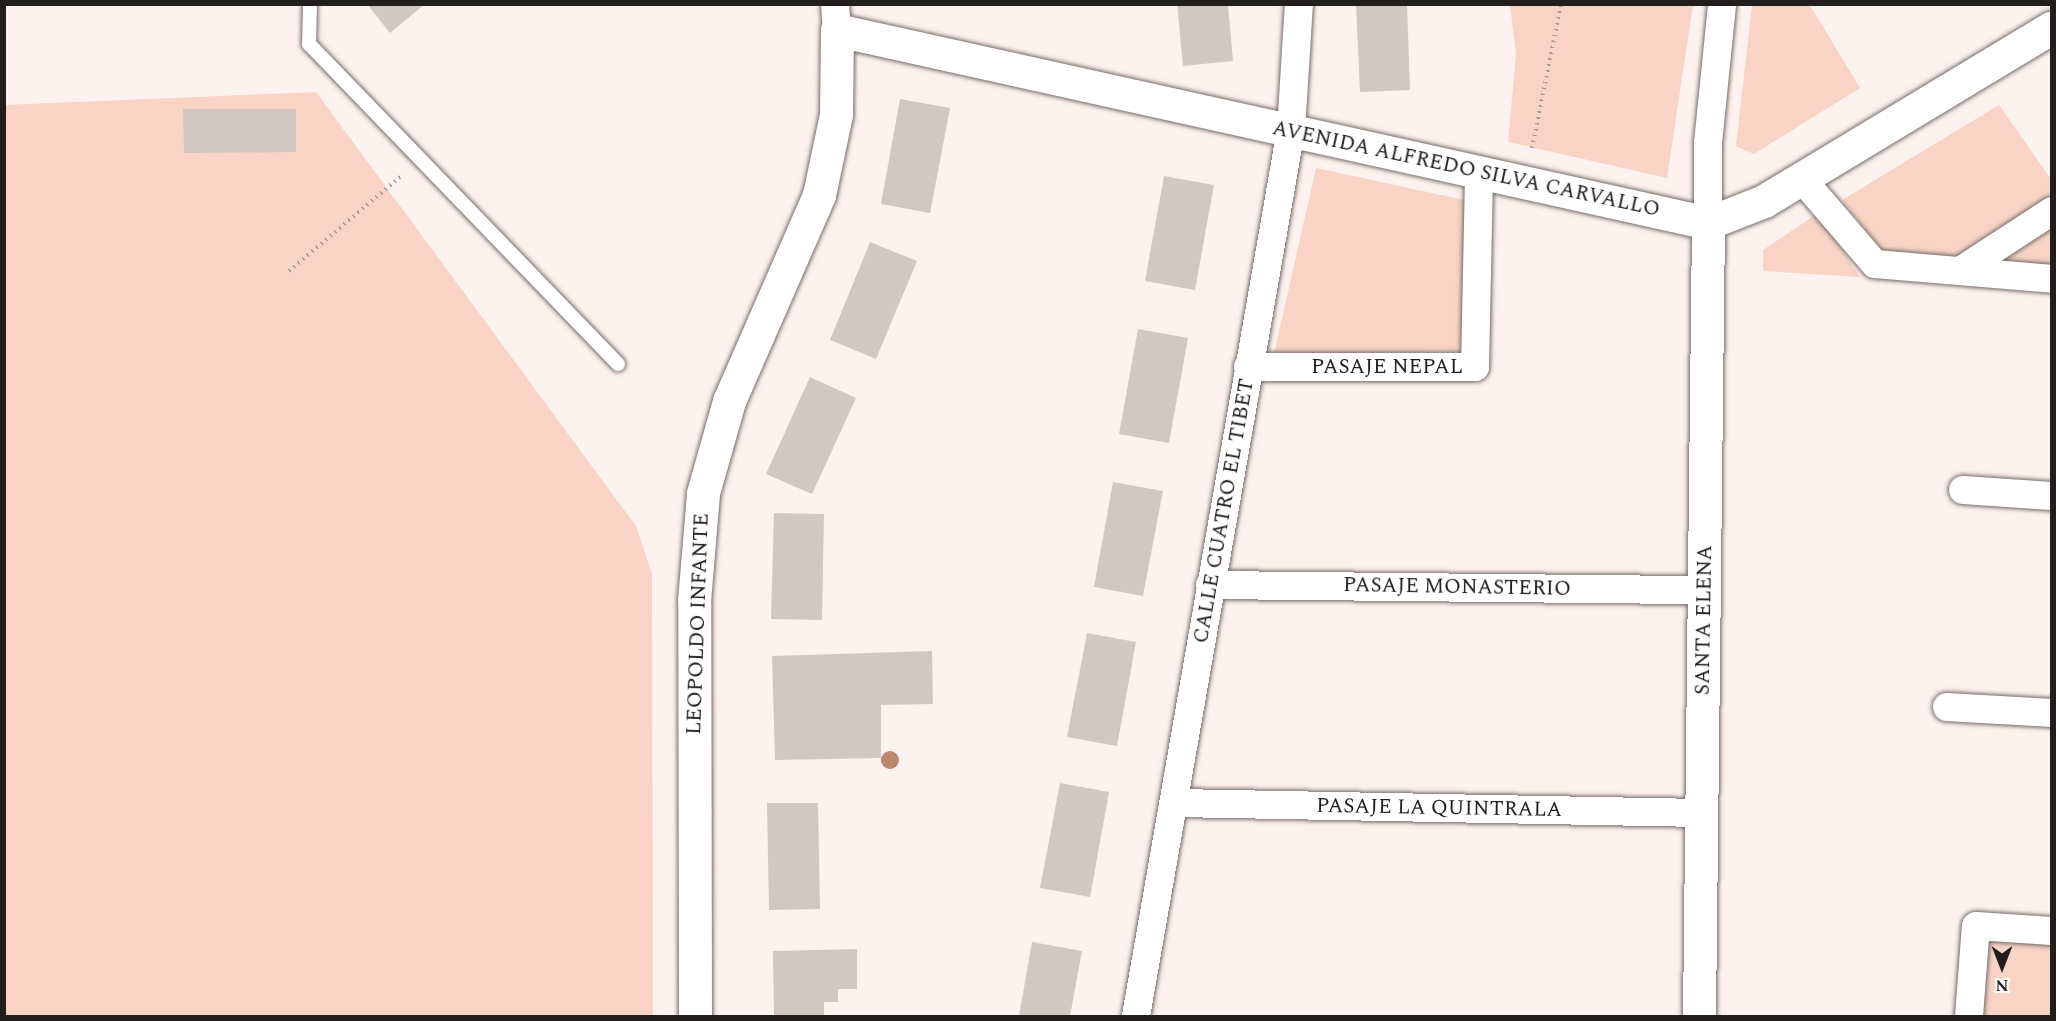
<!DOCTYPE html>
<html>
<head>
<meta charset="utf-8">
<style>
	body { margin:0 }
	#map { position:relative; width:2056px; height:1021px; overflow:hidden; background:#fdf2ef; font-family:Spectral,serif }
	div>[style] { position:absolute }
	.green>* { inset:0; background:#f9d4c6 }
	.building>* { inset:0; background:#d1c7c3 }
	.path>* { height:4px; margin-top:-2px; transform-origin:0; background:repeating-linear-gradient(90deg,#a49b99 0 1.5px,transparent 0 6px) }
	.roads { filter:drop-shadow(0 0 2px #766d6a) drop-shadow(0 0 2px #766d6a) }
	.lane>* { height:14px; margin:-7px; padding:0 7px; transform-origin:7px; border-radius:7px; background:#fff }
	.street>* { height:28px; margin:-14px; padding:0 14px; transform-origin:14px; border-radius:14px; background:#fff }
	.secondary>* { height:33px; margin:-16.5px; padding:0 16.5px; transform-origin:16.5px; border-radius:16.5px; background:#fff }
	.trees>* { width:18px; height:18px; margin:-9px; border-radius:50%; background:#bb876f }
	span { translate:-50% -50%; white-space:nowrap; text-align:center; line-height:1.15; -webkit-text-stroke:4.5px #fff; paint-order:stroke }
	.street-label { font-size:21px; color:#221e1d }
	.frame { position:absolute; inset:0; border:6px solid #221e1d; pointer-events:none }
	.north { position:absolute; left:1972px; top:937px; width:60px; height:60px; -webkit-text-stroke:4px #fff; paint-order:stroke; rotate:180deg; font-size:16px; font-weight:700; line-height:24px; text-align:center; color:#221e1d }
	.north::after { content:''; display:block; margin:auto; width:21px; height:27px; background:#221e1d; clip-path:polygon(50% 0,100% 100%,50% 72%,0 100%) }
</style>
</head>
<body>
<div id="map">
	<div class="green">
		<div style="clip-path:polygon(1510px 5px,1693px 5px,1667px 178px,1508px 142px,1516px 54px)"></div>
		<div style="clip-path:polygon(1752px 5px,1810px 5px,1860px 88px,1754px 154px,1736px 146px)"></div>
		<div style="clip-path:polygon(316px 92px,636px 526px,652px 574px,653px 1016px,5px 1016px,4px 105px)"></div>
		<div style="clip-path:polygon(1999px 105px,2051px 179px,2051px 201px,1959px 263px,1886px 256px,1842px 200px)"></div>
		<div style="clip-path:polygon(1316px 168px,1469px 201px,1466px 351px,1274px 354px)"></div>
		<div style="clip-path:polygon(1818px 213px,1860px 277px,1763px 271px,1763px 250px)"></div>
		<div style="clip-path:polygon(2051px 222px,2051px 271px,1994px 259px)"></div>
		<div style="clip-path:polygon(2051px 937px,2051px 1016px,1979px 1016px,1988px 941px)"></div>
	</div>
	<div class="building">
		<div style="clip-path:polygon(367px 4px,425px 4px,390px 33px)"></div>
		<div style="clip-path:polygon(1177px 4px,1228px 4px,1233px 61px,1183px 66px)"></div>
		<div style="clip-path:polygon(1356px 4px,1407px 4px,1410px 90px,1360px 92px)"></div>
		<div style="clip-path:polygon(900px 99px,950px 108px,930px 213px,881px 204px)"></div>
		<div style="clip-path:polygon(183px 109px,296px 109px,296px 152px,184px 153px)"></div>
		<div style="clip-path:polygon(1164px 176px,1214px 185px,1195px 290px,1145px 281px)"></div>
		<div style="clip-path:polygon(870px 242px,917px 261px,876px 359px,830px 340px)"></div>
		<div style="clip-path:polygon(1138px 329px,1188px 338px,1169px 443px,1119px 434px)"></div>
		<div style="clip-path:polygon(810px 377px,856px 398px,812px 494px,766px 474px)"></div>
		<div style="clip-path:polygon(1113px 482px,1163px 491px,1143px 596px,1094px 587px)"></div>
		<div style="clip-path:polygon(774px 513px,824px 514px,822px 620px,771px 619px)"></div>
		<div style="clip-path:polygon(1087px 633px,1136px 642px,1117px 746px,1067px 737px)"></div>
		<div style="clip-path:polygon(932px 651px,933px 704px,881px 705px,881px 758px,775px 760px,772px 656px)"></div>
		<div style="clip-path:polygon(1060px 783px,1109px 792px,1090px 897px,1040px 888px)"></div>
		<div style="clip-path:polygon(767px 803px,818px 803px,820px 909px,769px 910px)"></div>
		<div style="clip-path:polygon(1032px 942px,1082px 951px,1070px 1016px,1019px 1016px)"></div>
		<div style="clip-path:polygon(857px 949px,857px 989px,838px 989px,838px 1002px,824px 1002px,824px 1016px,774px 1016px,773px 951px)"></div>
	</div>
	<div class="path">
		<div style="left:1532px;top:148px;width:147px;rotate:-78.6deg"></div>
		<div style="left:289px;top:271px;width:147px;rotate:-40.3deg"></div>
	</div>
	<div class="roads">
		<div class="lane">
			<div style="left:310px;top:4px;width:40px;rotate:91.4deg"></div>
			<div style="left:309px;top:44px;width:445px;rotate:46deg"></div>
		</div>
		<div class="street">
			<div style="left:835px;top:4px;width:26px;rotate:86deg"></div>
			<div style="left:1801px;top:178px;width:113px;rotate:49.3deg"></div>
			<div style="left:1875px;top:264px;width:178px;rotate:4.8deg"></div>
			<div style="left:1708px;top:223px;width:80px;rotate:-90deg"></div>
			<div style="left:1708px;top:143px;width:140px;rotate:-84.2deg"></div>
			<div style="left:1960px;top:271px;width:110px;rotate:-33.1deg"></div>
			<div style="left:1248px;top:367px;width:227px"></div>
			<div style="left:1475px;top:367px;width:195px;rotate:-88.8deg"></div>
			<div style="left:1963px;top:490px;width:89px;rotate:3.9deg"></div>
			<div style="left:1210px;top:585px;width:494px;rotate:0.6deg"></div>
			<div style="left:1947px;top:707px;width:105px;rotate:3.3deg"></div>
			<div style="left:1176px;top:803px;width:526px;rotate:1.09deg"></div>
			<div style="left:1136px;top:1016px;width:899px;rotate:-80.08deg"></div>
			<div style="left:1291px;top:130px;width:126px;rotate:-86.4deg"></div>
			<div style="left:1969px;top:1016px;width:90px;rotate:-85.6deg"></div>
			<div style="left:1976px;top:926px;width:76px;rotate:3.8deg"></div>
		</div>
		<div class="secondary">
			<div style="left:695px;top:1016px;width:415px;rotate:-90.1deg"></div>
			<div style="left:694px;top:601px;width:108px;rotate:-85.2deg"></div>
			<div style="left:703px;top:493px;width:96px;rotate:-74.2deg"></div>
			<div style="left:729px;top:401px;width:225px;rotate:-66.4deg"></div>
			<div style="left:819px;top:195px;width:83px;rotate:-78.1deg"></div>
			<div style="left:836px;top:114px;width:84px;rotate:-89.3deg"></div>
			<div style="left:837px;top:30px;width:892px;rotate:12.49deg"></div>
			<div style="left:1708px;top:223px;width:60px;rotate:-21.4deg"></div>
			<div style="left:1764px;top:201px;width:336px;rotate:-31.1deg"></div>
			<div style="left:1699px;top:1016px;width:793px;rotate:-89.35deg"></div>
		</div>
	</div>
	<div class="trees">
		<div style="left:890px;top:760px"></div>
	</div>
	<div class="street-label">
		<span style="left:1466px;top:169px;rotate:12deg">AVENIDA ALFREDO SILVA CARVALLO</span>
		<span style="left:1387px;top:367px">PASAJE NEPAL</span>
		<span style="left:1224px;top:511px;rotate:-80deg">CALLE CUATRO EL TIBET</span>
		<span style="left:1457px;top:587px;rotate:1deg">PASAJE MONASTERIO</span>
		<span style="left:1704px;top:620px;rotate:-89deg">SANTA ELENA</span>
		<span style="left:698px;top:624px;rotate:-88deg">LEOPOLDO INFANTE</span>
		<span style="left:1439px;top:808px;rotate:1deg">PASAJE LA QUINTRALA</span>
	</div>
	<div class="frame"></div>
	<div class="north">N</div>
</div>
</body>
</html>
